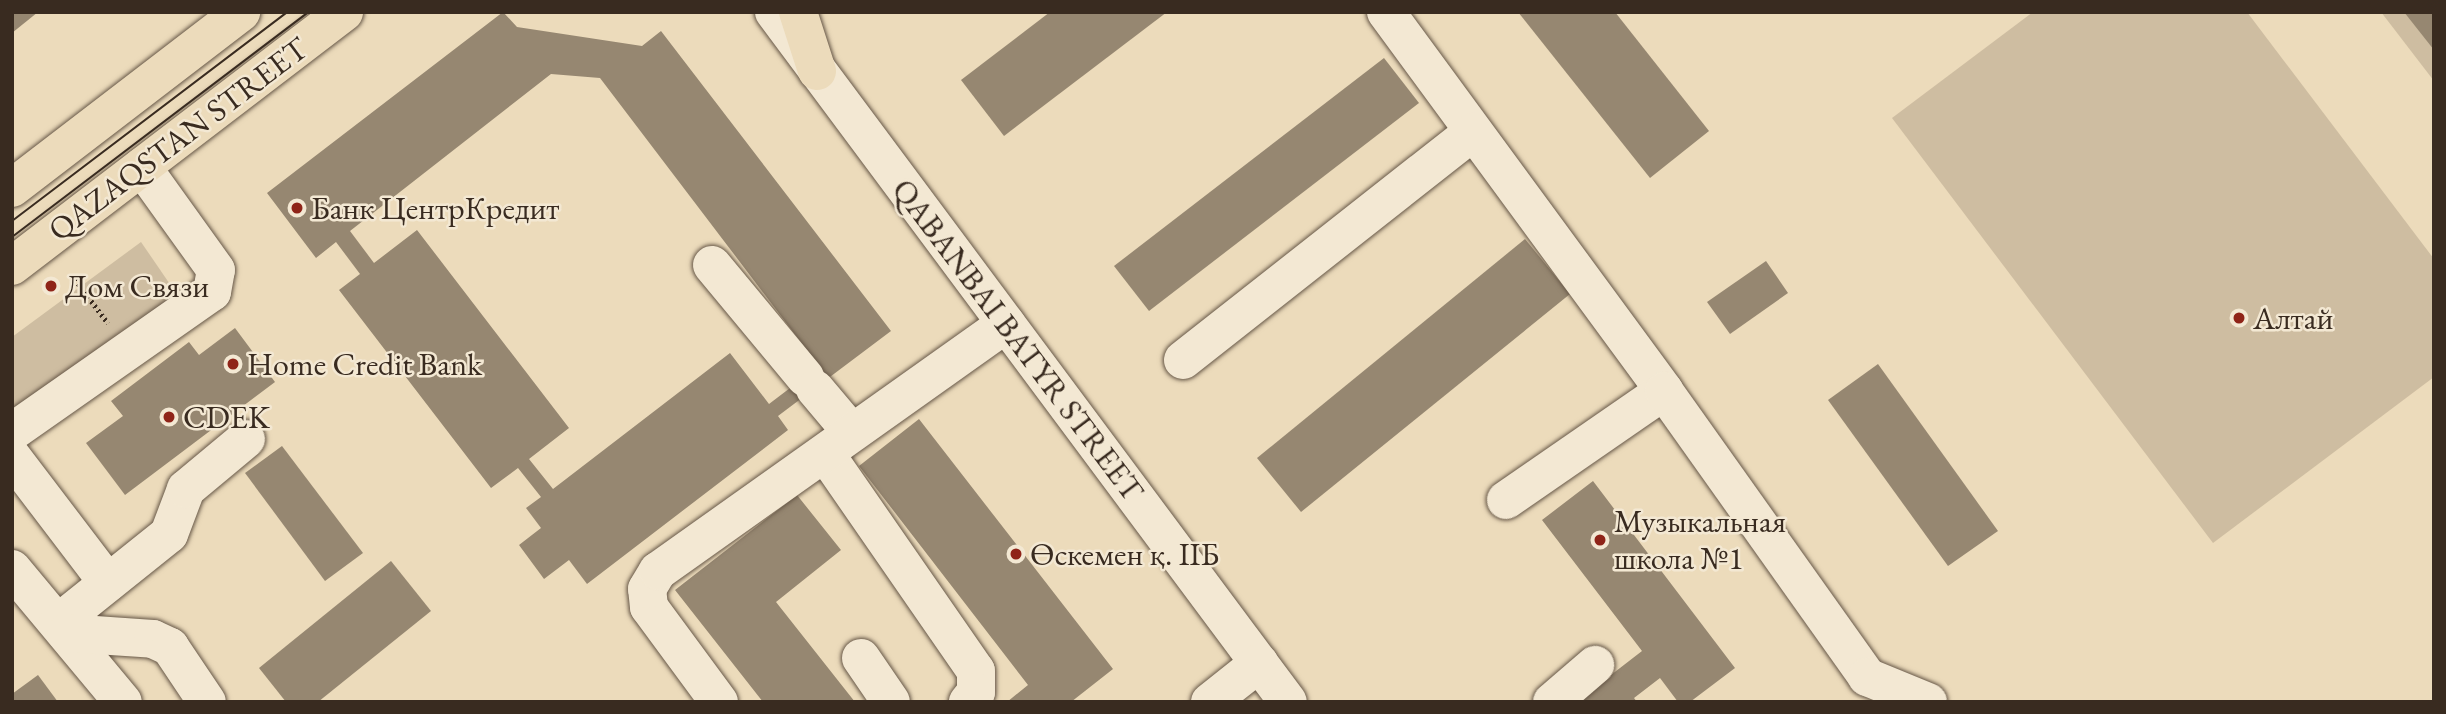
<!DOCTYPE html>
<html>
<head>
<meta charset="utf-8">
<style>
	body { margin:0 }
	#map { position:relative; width:2446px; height:714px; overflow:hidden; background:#ecdbbb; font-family:"EB Garamond",serif }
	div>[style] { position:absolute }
	.green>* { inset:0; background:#cebda1 }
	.building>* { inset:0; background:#968771 }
	.path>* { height:4.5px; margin-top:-2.25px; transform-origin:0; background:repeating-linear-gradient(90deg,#392b20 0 2px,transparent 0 5.5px) }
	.roads { filter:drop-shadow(0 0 2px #665747) drop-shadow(0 0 2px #665747) }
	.minor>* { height:38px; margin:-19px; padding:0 19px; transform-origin:19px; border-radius:19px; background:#f3e8d3 }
	.major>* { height:38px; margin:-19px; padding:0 19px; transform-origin:19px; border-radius:19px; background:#ecdbbb }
	.tram>* { height:2px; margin:-1px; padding:0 1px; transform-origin:1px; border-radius:1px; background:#392b20 }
	.dots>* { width:19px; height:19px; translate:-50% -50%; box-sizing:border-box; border:4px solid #f3e8d3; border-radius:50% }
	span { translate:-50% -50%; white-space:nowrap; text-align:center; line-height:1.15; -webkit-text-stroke:5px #f3e8d3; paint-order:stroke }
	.street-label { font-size:32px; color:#392b20 }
	.poi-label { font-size:32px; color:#392b20 }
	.left { translate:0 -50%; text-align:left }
	.frame { position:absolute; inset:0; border:14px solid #392b20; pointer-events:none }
</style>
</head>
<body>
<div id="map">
	<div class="green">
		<div style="clip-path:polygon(2033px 12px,2247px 12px,2434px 259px,2434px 377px,2213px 543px,1892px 118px)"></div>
		<div style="clip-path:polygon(2381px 12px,2434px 12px,2434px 81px)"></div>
		<div style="clip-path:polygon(141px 242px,187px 309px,12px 419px,12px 337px)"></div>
	</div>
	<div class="building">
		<div style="clip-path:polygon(12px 12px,38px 12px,12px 33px)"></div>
		<div style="clip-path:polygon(evenodd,503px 12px,517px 27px,642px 46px,661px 31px,891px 331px,778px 416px,788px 430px,587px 584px,569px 560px,544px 579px,519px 545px,541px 528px,526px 508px,541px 497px,518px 468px,491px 488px,339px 290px,360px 274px,336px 242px,316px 258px,267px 193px,503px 12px,551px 74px,600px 78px,819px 366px,769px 404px,730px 353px,553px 489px,529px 459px,569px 428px,417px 230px,374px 263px,350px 231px,551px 74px)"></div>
		<div style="clip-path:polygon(1050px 12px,1167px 12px,1004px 136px,961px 80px)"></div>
		<div style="clip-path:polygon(1518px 12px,1615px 12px,1709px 131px,1650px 178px)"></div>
		<div style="clip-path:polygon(2404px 12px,2434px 12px,2434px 50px)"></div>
		<div style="clip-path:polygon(1384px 58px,1419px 103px,1149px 311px,1114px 266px)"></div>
		<div style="clip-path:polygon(1525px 239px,1570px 294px,1301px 512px,1257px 458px)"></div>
		<div style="clip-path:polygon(1766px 261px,1788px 293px,1730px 334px,1707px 302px)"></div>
		<div style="clip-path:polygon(235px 328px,275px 382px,125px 495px,86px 443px,123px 416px,111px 401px,189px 342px,199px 355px)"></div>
		<div style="clip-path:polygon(1878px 364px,1998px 531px,1948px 566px,1828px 400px)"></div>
		<div style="clip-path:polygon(919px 419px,1113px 669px,1071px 702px,1007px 702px,1028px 685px,859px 466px)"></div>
		<div style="clip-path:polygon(282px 446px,363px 553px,325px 581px,245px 473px)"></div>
		<div style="clip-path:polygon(1593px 481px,1735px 668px,1690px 702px,1678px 702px,1660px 678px,1634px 698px,1637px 702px,1576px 702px,1642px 651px,1542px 520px)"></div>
		<div style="clip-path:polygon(797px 495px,841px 550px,776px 602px,855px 702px,763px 702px,675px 590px)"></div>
		<div style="clip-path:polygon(391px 561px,431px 611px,318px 702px,286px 702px,259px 668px)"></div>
		<div style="clip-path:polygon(38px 675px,58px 702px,12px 702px,12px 694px)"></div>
	</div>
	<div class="path">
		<div style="left:75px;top:279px;width:55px;rotate:53.1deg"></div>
	</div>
	<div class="roads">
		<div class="minor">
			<div style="left:774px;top:12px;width:860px;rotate:53.32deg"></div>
			<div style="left:1386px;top:12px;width:470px;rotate:53.7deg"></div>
			<div style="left:712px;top:265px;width:146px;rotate:50.3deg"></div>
			<div style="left:1183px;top:360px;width:369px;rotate:-38.2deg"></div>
			<div style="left:815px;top:389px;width:57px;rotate:49.9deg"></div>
			<div style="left:12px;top:432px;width:244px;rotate:-35deg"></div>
			<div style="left:212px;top:292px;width:22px;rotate:-80deg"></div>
			<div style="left:216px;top:270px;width:127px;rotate:-125.7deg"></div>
			<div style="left:825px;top:453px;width:265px;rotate:55.3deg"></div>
			<div style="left:976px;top:671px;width:21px;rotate:90deg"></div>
			<div style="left:976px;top:692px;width:13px;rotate:129deg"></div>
			<div style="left:12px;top:457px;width:158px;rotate:52.7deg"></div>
			<div style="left:1506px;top:500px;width:192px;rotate:-34.6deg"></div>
			<div style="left:1664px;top:391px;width:351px;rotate:54.6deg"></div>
			<div style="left:1867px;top:677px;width:66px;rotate:22.3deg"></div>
			<div style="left:12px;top:569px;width:173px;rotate:50.2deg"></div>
			<div style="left:58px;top:623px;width:142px;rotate:-38.7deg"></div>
			<div style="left:169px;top:534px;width:48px;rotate:-69.3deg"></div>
			<div style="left:186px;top:489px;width:78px;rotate:-39.8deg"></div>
			<div style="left:66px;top:633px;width:87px;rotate:3.9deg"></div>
			<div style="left:153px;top:639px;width:19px;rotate:25deg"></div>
			<div style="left:170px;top:647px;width:66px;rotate:56.1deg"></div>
			<div style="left:861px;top:658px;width:53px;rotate:55.7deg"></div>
			<div style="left:719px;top:702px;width:118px;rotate:-126.4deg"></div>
			<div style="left:649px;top:607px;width:18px;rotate:-96deg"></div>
			<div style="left:647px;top:589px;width:21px;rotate:-59deg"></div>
			<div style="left:658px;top:571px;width:427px;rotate:-35.4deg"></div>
			<div style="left:1210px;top:702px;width:63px;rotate:-38.5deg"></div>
			<div style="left:1552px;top:702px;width:57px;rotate:-40.7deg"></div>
		</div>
		<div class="major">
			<div style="left:798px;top:12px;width:62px;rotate:72.1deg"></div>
			<div style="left:12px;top:188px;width:289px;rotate:-37.5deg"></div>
			<div style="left:12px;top:266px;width:418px;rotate:-37.4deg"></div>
		</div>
	</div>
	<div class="tram">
		<div style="left:12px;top:221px;width:345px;rotate:-37.2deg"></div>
		<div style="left:12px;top:237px;width:372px;rotate:-37.2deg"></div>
	</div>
	<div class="dots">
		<div style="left:297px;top:208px;background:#8f2418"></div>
		<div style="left:51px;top:286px;background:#8f2418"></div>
		<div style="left:2239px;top:318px;background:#8f2418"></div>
		<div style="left:233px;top:364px;background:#8f2418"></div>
		<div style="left:169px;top:417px;background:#8f2418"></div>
		<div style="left:1600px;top:540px;background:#8f2418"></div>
		<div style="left:1016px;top:554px;background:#8f2418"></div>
	</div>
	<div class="street-label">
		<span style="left:178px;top:139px;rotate:-37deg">QAZAQSTAN STREET</span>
		<span style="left:1018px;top:340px;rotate:53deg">QABANBAI BATYR STREET</span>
	</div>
	<div class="poi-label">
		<span class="left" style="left:311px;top:208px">Банк ЦентрКредит</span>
		<span class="left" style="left:65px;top:286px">Дом Связи</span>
		<span class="left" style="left:2253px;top:318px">Алтай</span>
		<span class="left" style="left:247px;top:364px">Home Credit Bank</span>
		<span class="left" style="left:183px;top:417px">CDEK</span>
		<span class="left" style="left:1614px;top:540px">Музыкальная<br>школа №1</span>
		<span class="left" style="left:1030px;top:554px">Өскемен қ. ІІБ</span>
	</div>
	<div class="frame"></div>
</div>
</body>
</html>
